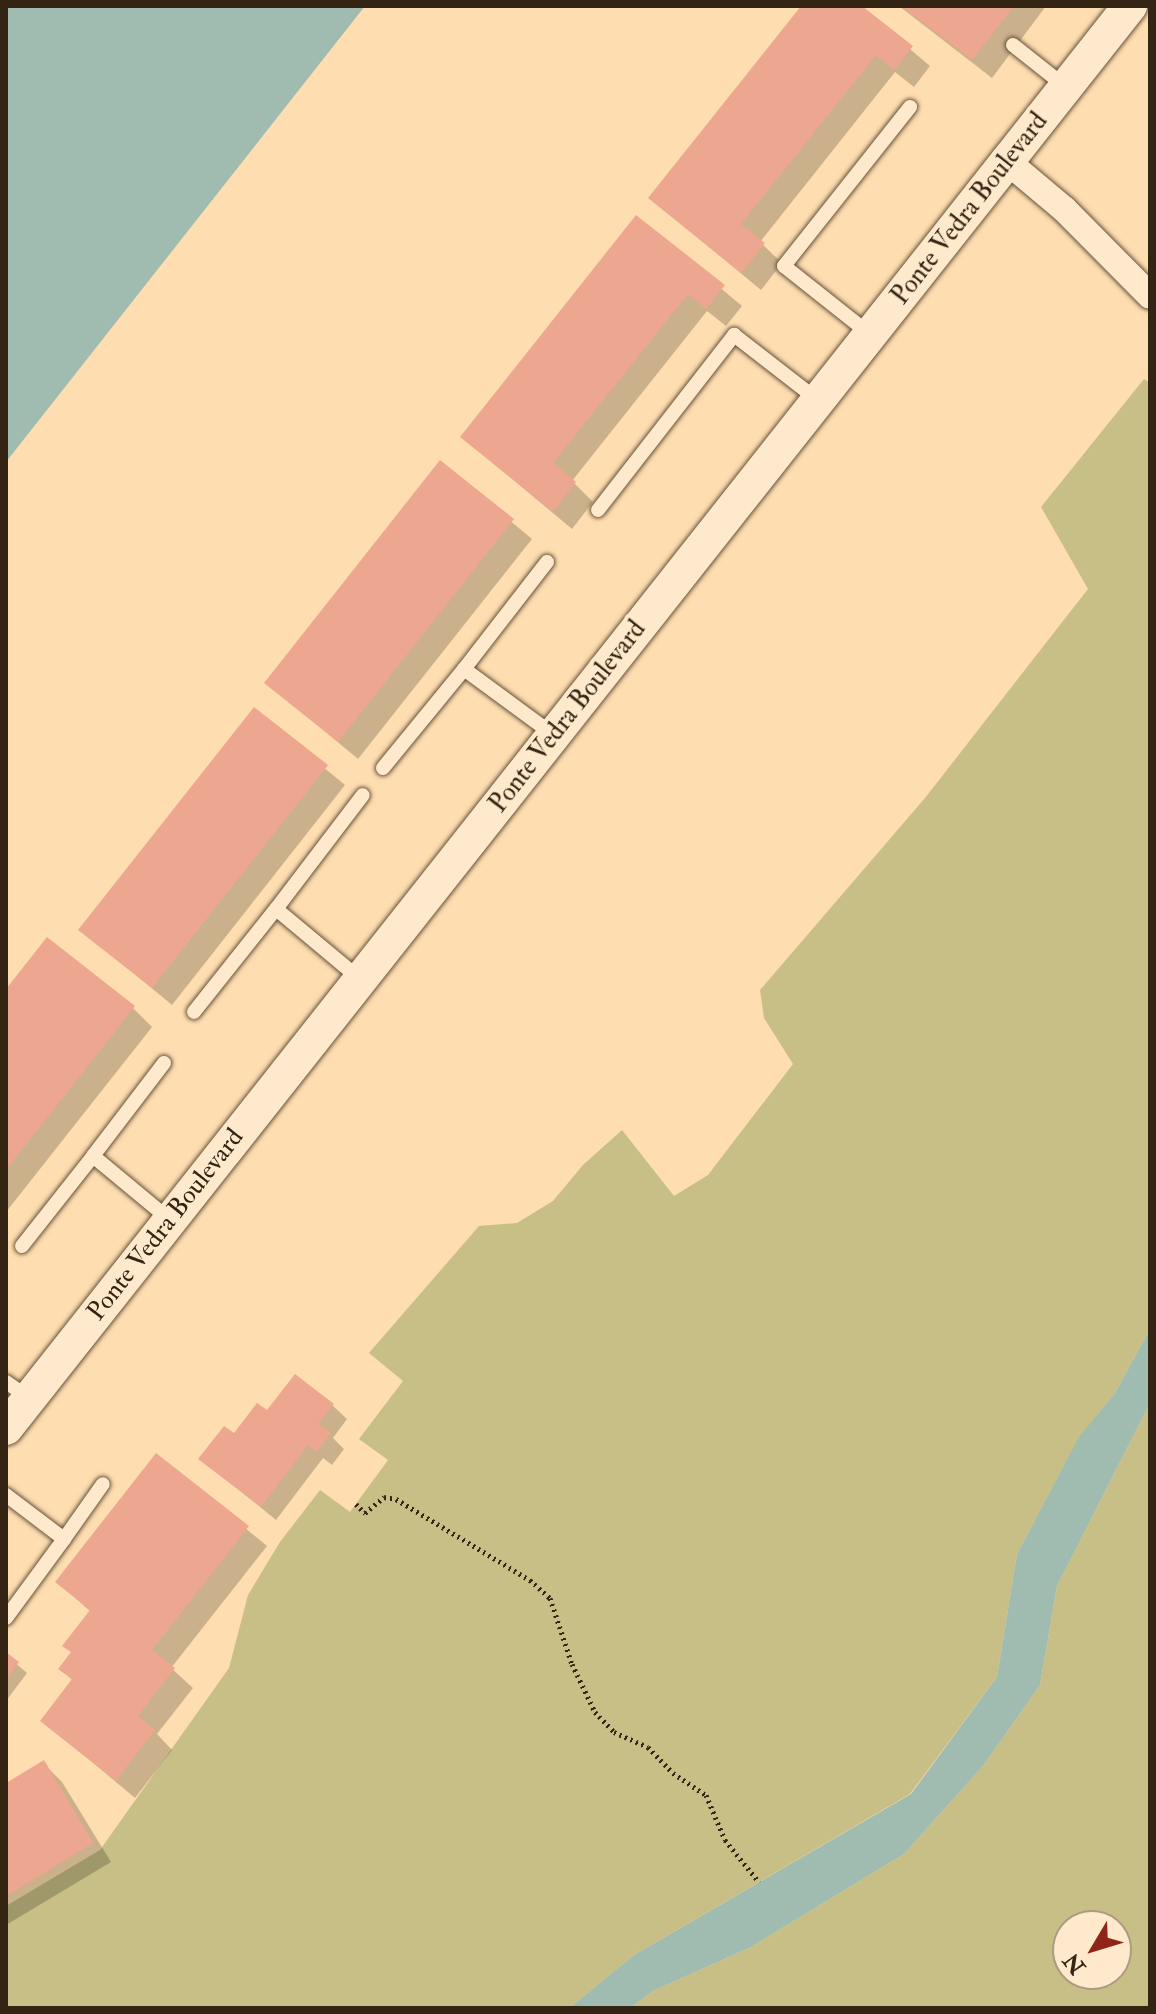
<!DOCTYPE html>
<html>
<head>
<meta charset="utf-8">
<style>
	body { margin:0 }
	#map { position:relative; width:1156px; height:2014px; overflow:hidden; background:#feddb0; font-family:"IM FELL Double Pica",serif }
	div>[style] { position:absolute }
	.green>* { inset:0; background:#c7bf86 }
	.water>* { inset:0; background:#a0bbaf }
	.shadow>* { inset:0; background:#0003 }
	.building>* { inset:0; background:#eda791 }
	.path>* { height:5px; margin-top:-2.5px; transform-origin:0; background:repeating-linear-gradient(90deg,#342413 0 2px,transparent 0 6px) }
	.roads { filter:drop-shadow(0 0 2px #66523a) drop-shadow(0 0 2px #66523a) }
	.service>* { height:14px; margin:-7px; padding:0 7px; transform-origin:7px; border-radius:7px; background:#fee9cc }
	.minor>* { height:26px; margin:-13px; padding:0 13px; transform-origin:13px; border-radius:13px; background:#fee9cc }
	.tertiary>* { height:34px; margin:-17px; padding:0 17px; transform-origin:17px; border-radius:17px; background:#fee9cc }
	span { translate:-50% -50%; white-space:nowrap; text-align:center; line-height:1.15; -webkit-text-stroke:8px #fee9cc; paint-order:stroke }
	.street-label { font-size:26px; color:#342413 }
	.frame { position:absolute; inset:0; border:8px solid #342413; pointer-events:none }
	.north { position:absolute; left:1052px; top:1910px; width:80px; height:80px; box-sizing:border-box; background:#fee9cc; border:2px solid #ad9a82; border-radius:50%; rotate:232deg; font-size:22px; font-weight:700; line-height:32px; text-align:center; color:#342413 }
	.north::after { content:''; display:block; margin:auto; width:28px; height:36px; background:#8f2418; clip-path:polygon(50% 0,100% 100%,50% 72%,0 100%) }
</style>
</head>
<body>
<div id="map">
	<div class="green">
		<div style="clip-path:polygon(1144px 379px,1150px 383px,1150px 1329px,1115px 1393px,1079px 1438px,1017px 1554px,997px 1677px,910px 1794px,634px 1955px,569px 2008px,6px 2008px,6px 1906px,100px 1850px,229px 1668px,248px 1595px,280px 1542px,320px 1490px,350px 1512px,388px 1460px,359px 1439px,403px 1381px,369px 1353px,479px 1226px,517px 1223px,553px 1201px,583px 1165px,622px 1130px,674px 1196px,708px 1175px,793px 1064px,764px 1018px,760px 990px,925px 798px,1088px 589px,1041px 507px)"></div>
		<div style="clip-path:polygon(evenodd,1150px 1403px,1150px 2008px,630px 2008px,653px 1991px,751px 1947px,904px 1854px,983px 1766px,1040px 1685px,1057px 1586px,1150px 1403px,1068px 1926px,1116px 1926px,1116px 1974px,1068px 1974px,1068px 1926px)"></div>
	</div>
	<div class="water">
		<div style="clip-path:polygon(6px 6px,365px 6px,6px 462px)"></div>
		<div style="clip-path:polygon(1150px 1329px,1150px 1403px,1057px 1586px,1040px 1685px,983px 1766px,904px 1854px,751px 1947px,653px 1991px,630px 2008px,569px 2008px,634px 1955px,911px 1794px,997px 1677px,1017px 1554px,1079px 1437px,1115px 1393px)"></div>
	</div>
	<div class="shadow">
		<div style="clip-path:polygon(803px 6px,859px 6px,930px 66px,914px 87px,895px 72px,760px 242px,782px 263px,761px 290px,650px 198px)"></div>
		<div style="clip-path:polygon(899px 6px,1046px 6px,992px 78px)"></div>
		<div style="clip-path:polygon(637px 218px,742px 306px,726px 326px,707px 311px,572px 481px,593px 502px,572px 529px,462px 437px)"></div>
		<div style="clip-path:polygon(441px 463px,532px 539px,358px 759px,267px 683px)"></div>
		<div style="clip-path:polygon(254px 710px,345px 785px,172px 1005px,80px 929px)"></div>
		<div style="clip-path:polygon(6px 992px,133px 1008px,152px 1027px,6px 1212px)"></div>
		<div style="clip-path:polygon(332px 1405px,347px 1419px,333px 1438px,344px 1449px,332px 1465px,323px 1458px,276px 1520px,201px 1459px,235px 1436px)"></div>
		<div style="clip-path:polygon(157px 1456px,267px 1546px,171px 1668px,193px 1688px,157px 1734px,172px 1750px,135px 1798px,42px 1720px,73px 1681px,61px 1669px,73px 1653px,91px 1612px,58px 1582px)"></div>
		<div style="clip-path:polygon(6px 1655px,27px 1673px,6px 1701px)"></div>
		<div style="clip-path:polygon(43px 1763px,62px 1782px,111px 1862px,6px 1925px,6px 1785px)"></div>
	</div>
	<div class="building">
		<div style="clip-path:polygon(801px 6px,862px 6px,913px 46px,894px 70px,876px 55px,741px 224px,765px 243px,741px 273px,648px 198px)"></div>
		<div style="clip-path:polygon(901px 6px,1014px 6px,972px 60px)"></div>
		<div style="clip-path:polygon(636px 215px,725px 285px,706px 309px,688px 294px,553px 463px,576px 482px,553px 512px,460px 437px)"></div>
		<div style="clip-path:polygon(440px 460px,514px 519px,338px 742px,264px 683px)"></div>
		<div style="clip-path:polygon(254px 707px,328px 765px,152px 988px,78px 930px)"></div>
		<div style="clip-path:polygon(47px 937px,135px 1006px,6px 1170px,6px 989px)"></div>
		<div style="clip-path:polygon(295px 1374px,334px 1404px,318px 1424px,331px 1433px,317px 1452px,308px 1445px,261px 1507px,198px 1459px,224px 1426px,234px 1433px,257px 1403px,267px 1410px)"></div>
		<div style="clip-path:polygon(156px 1453px,249px 1526px,152px 1650px,175px 1668px,138px 1716px,155px 1730px,116px 1781px,40px 1721px,72px 1679px,58px 1669px,71px 1652px,62px 1646px,90px 1610px,55px 1582px)"></div>
		<div style="clip-path:polygon(6px 1652px,19px 1662px,6px 1679px)"></div>
		<div style="clip-path:polygon(44px 1760px,93px 1843px,6px 1896px,6px 1783px)"></div>
	</div>
	<div class="path">
		<div style="left:356px;top:1504px;width:13px;rotate:45deg"></div>
		<div style="left:365px;top:1513px;width:25px;rotate:-40deg"></div>
		<div style="left:384px;top:1497px;width:12px;rotate:9deg"></div>
		<div style="left:396px;top:1499px;width:157px;rotate:31.2deg"></div>
		<div style="left:530px;top:1580px;width:27px;rotate:42deg"></div>
		<div style="left:550px;top:1598px;width:70px;rotate:71.6deg"></div>
		<div style="left:572px;top:1664px;width:53px;rotate:64.4deg"></div>
		<div style="left:595px;top:1712px;width:28px;rotate:46deg"></div>
		<div style="left:614px;top:1732px;width:37px;rotate:24deg"></div>
		<div style="left:648px;top:1747px;width:36px;rotate:46deg"></div>
		<div style="left:673px;top:1773px;width:40px;rotate:34deg"></div>
		<div style="left:706px;top:1795px;width:49px;rotate:67.1deg"></div>
		<div style="left:725px;top:1840px;width:54px;rotate:51deg"></div>
	</div>
	<div class="roads">
		<div class="service">
			<div style="left:1013px;top:45px;width:68px;rotate:38.4deg"></div>
			<div style="left:871px;top:335px;width:111px;rotate:-141.6deg"></div>
			<div style="left:784px;top:266px;width:203px;rotate:-51.6deg"></div>
			<div style="left:598px;top:510px;width:222px;rotate:-52.1deg"></div>
			<div style="left:734px;top:335px;width:108px;rotate:37.8deg"></div>
			<div style="left:547px;top:562px;width:135px;rotate:127.8deg"></div>
			<div style="left:464px;top:669px;width:112px;rotate:36.3deg"></div>
			<div style="left:383px;top:768px;width:128px;rotate:-50.7deg"></div>
			<div style="left:360px;top:979px;width:109px;rotate:-140.2deg"></div>
			<div style="left:276px;top:909px;width:143px;rotate:-52.7deg"></div>
			<div style="left:194px;top:1012px;width:132px;rotate:-51.5deg"></div>
			<div style="left:164px;top:1063px;width:117px;rotate:127.4deg"></div>
			<div style="left:93px;top:1156px;width:100px;rotate:39.7deg"></div>
			<div style="left:22px;top:1246px;width:115px;rotate:-51.7deg"></div>
			<div style="left:6px;top:1382px;width:28px;rotate:35deg"></div>
			<div style="left:6px;top:1495px;width:73px;rotate:37.2deg"></div>
			<div style="left:64px;top:1539px;width:98px;rotate:126.3deg"></div>
			<div style="left:64px;top:1539px;width:67px;rotate:-54.7deg"></div>
		</div>
		<div class="minor">
			<div style="left:1008px;top:162px;width:73px;rotate:40deg"></div>
			<div style="left:1064px;top:209px;width:122px;rotate:45.3deg"></div>
		</div>
		<div class="tertiary">
			<div style="left:6px;top:1428px;width:1813px;rotate:-51.68deg"></div>
		</div>
	</div>
	<div class="street-label">
		<span style="left:970px;top:209px;rotate:-52deg">Ponte Vedra Boulevard</span>
		<span style="left:568px;top:717px;rotate:-52deg">Ponte Vedra Boulevard</span>
		<span style="left:166px;top:1225px;rotate:-52deg">Ponte Vedra Boulevard</span>
	</div>
	<div class="frame"></div>
	<div class="north">N</div>
</div>
</body>
</html>
